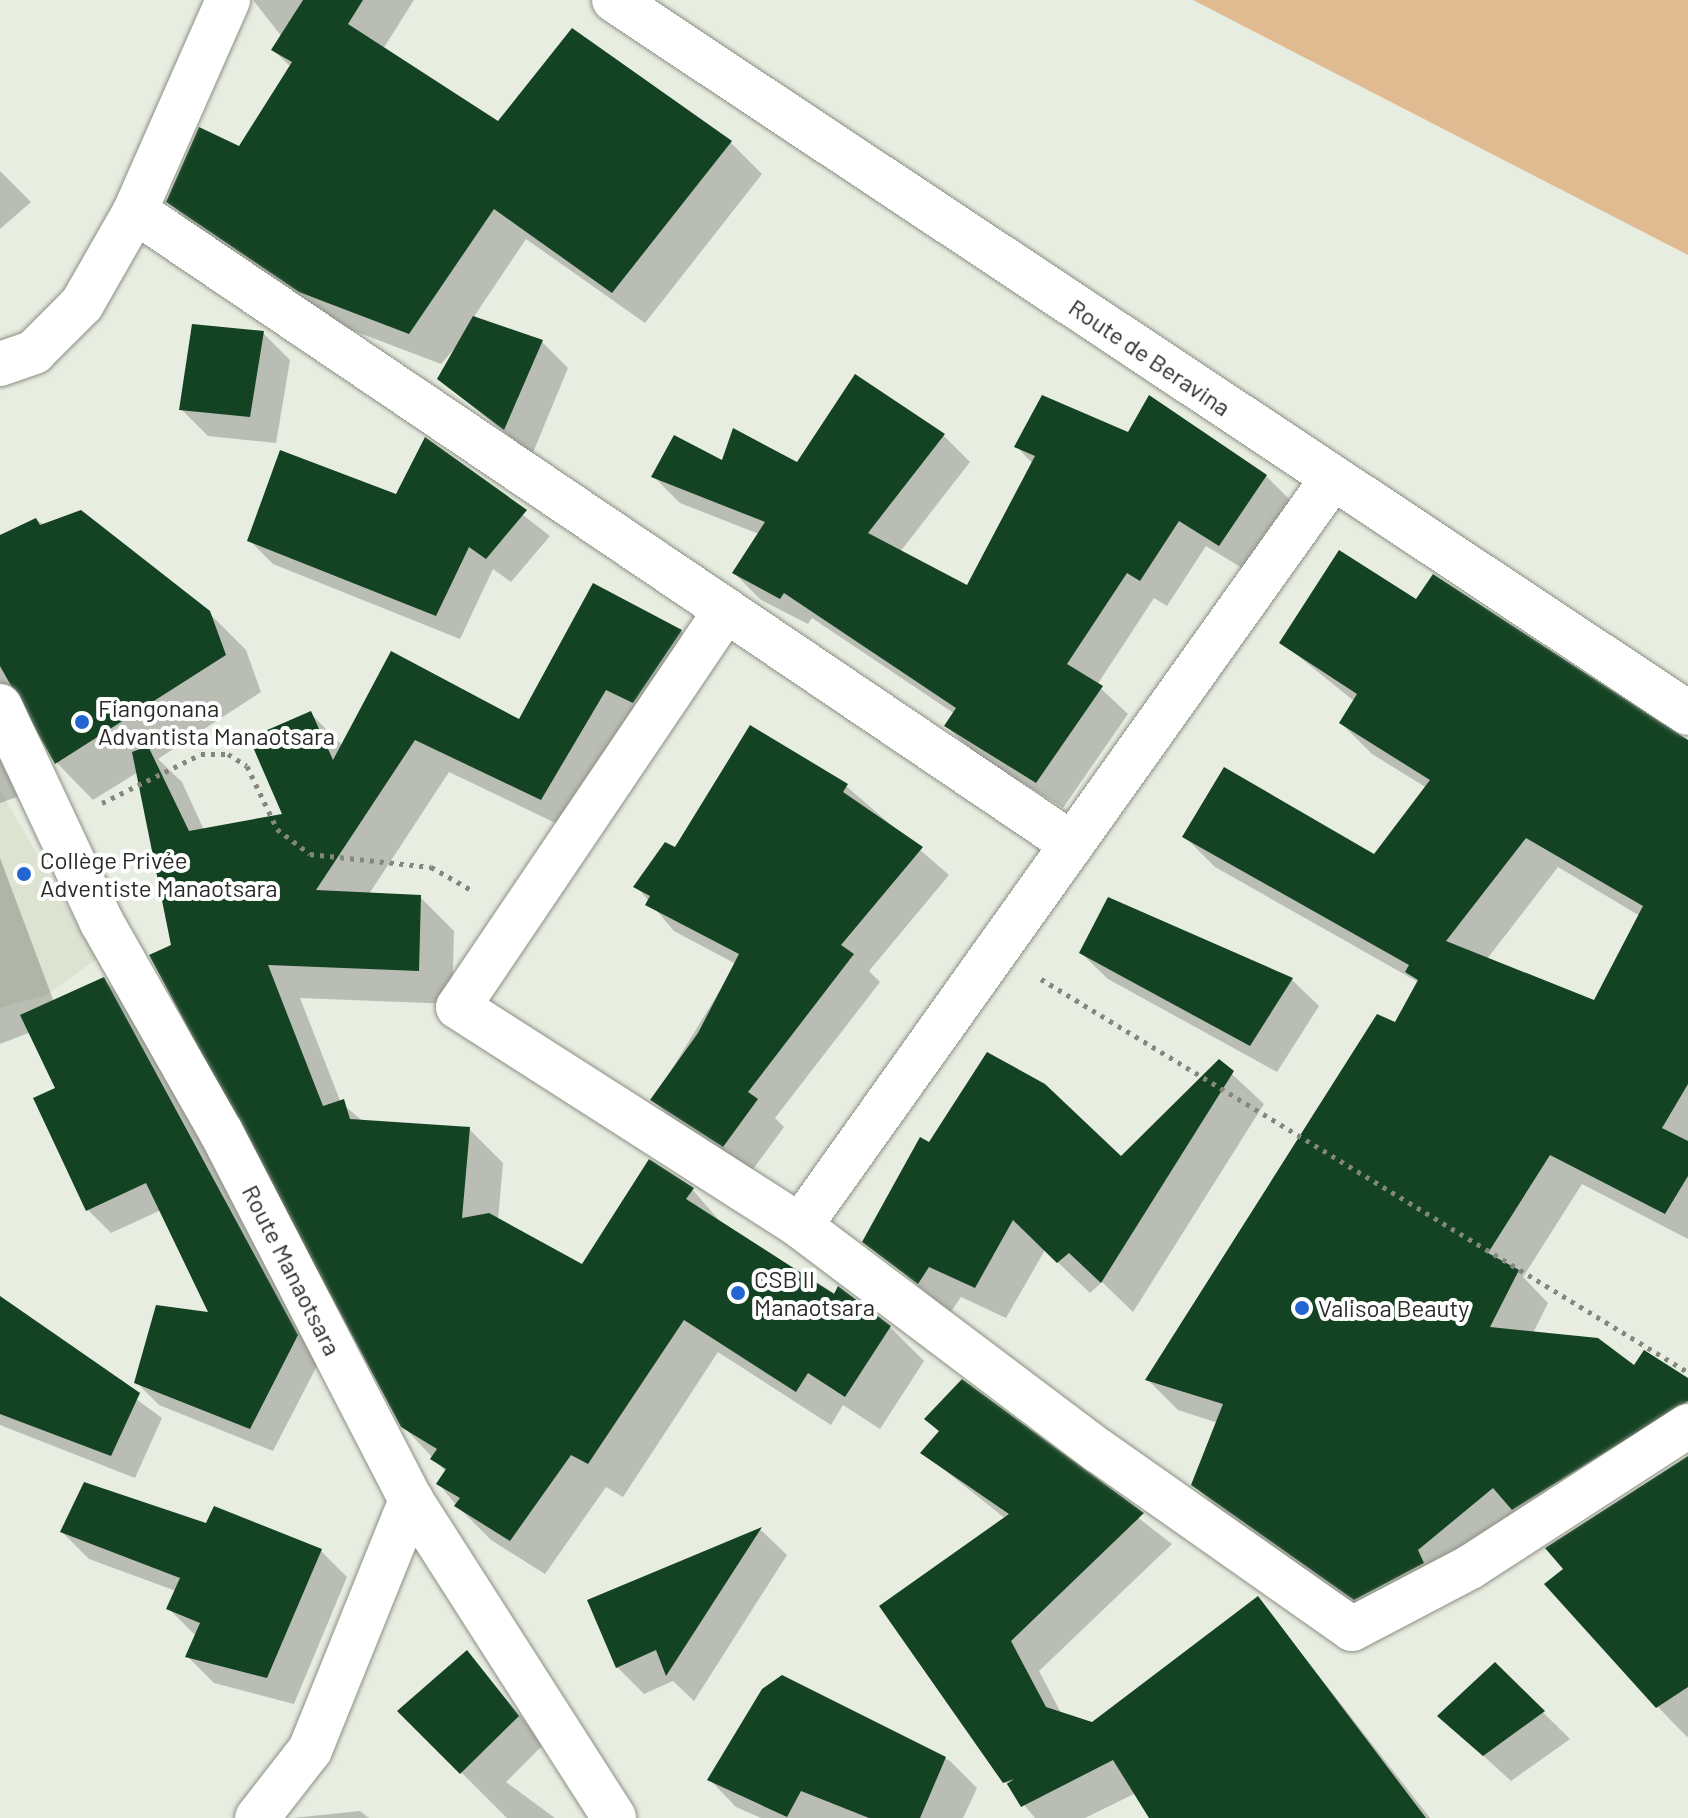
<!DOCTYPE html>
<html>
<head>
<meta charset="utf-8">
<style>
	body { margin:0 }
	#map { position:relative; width:1688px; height:1818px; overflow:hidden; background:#e8ede1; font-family:Barlow,sans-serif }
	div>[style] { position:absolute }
	.built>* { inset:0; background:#dce3d1 }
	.green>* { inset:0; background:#e0ba91 }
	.shadow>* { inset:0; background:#0003 }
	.building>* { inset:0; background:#144323 }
	.path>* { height:5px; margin-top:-2.5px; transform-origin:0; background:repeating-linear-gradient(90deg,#83877e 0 4px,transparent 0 10px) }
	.roads { filter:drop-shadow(0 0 2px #8b8f84) drop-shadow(0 0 2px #8b8f84) }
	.street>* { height:44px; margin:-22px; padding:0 22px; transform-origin:22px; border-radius:22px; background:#fff }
	.secondary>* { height:44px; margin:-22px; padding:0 22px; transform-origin:22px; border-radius:22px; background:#fff }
	.dots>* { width:22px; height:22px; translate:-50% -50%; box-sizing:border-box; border:4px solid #fff; border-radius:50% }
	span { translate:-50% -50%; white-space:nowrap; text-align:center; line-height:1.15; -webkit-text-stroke:8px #fff; paint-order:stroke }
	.street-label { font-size:24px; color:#292b26 }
	.poi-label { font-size:24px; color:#292b26 }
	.left { translate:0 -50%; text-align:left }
</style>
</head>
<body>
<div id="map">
	<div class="built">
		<div style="clip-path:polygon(0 790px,97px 959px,46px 995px,0 1008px)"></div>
	</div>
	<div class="green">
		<div style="clip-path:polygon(1193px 0,1688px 0,1688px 255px)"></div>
	</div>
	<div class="shadow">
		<div style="clip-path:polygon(253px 0,414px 0,383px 49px,498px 124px,572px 30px,731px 143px,762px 174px,645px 323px,526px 239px,473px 318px,542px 342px,568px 368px,532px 455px,439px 379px,462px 340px,441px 364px,333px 323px,200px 233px,169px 202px,240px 149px,291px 67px,273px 50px,282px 37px)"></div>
		<div style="clip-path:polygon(0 171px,31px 202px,0 229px)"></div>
		<div style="clip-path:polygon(263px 333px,290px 360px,276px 443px,208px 436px,181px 409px)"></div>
		<div style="clip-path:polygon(1149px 398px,1266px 476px,1293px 503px,1247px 571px,1206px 546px,1167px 606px,1154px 598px,1097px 685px,1128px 714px,1063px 808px,973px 752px,946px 726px,955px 714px,812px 618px,808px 624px,761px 600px,734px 573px,759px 534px,680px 503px,653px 476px,723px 463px,797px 464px,943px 435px,970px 462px,900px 552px,968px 587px,1033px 464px,1016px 446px,1129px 435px)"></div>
		<div style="clip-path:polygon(426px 440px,550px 536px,511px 582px,493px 569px,460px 639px,273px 564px,249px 540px,397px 496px)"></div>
		<div style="clip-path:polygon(36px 520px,208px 612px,246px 650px,261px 692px,158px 759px,182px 782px,204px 830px,285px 815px,310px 713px,343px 746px,520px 722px,594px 586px,681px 631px,715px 665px,576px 833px,449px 772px,369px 894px,420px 897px,454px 931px,452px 1004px,300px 998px,341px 1103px,364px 1122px,469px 1129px,503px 1163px,498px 1220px,583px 1266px,692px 1189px,724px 1226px,890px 1327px,924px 1361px,880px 1429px,843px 1405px,831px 1425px,718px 1352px,623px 1497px,606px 1487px,545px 1574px,491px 1540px,457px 1506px,438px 1483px,446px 1472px,403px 1426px,173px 947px,138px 772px,93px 800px,57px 763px,34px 720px,16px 728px,31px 792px,0 803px,0 538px)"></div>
		<div style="clip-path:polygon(evenodd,1416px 602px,1688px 742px,1688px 1239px,1582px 1184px,1523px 1277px,1548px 1303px,1533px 1333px,1688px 1382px,1688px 1450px,1386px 1630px,1225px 1516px,1194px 1485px,1218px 1423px,1178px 1410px,1148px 1380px,1396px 1025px,1418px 982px,1215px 867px,1184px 836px,1374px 857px,1427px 788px,1372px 754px,1341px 723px,1354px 701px,1282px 643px,1416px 602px,1558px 867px,1640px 916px,1595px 1002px,1487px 959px,1558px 867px)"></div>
		<div style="clip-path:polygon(846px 786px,949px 875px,869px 971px,880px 982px,775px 1118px,784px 1127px,751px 1172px,679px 1127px,653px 1100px,736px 964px,674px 931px,636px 886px,675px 850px)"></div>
		<div style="clip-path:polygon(0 858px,54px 1002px,103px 979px,127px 1002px,320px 1360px,273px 1451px,159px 1405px,136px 1382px,212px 1314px,161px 1210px,111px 1233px,88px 1210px,58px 1088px,31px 1032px,0 1044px)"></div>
		<div style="clip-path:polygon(1109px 900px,1292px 980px,1319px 1006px,1277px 1072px,1108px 979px,1081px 953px)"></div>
		<div style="clip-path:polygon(1219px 1062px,1264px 1104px,1133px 1312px,1102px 1282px,1090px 1293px,1045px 1250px,1006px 1318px,961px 1297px,950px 1313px,865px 1241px,930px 1144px,1121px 1159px)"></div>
		<div style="clip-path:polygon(0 1299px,162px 1418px,135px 1478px,0 1425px)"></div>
		<div style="clip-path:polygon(963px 1382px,1172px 1544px,1039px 1671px,1062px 1715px,1092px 1725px,1258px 1598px,1430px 1818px,1151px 1818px,1136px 1793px,1085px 1818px,1035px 1818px,1005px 1782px,1006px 1519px,923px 1453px,940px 1433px,927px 1419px)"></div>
		<div style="clip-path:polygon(1688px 1479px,1688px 1736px,1687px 1737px,1657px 1706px)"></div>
		<div style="clip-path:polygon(207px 1526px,320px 1550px,347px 1577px,294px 1704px,214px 1683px,188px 1657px,195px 1635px,168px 1608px,176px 1591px,89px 1559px,62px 1532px)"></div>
		<div style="clip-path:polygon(761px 1530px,787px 1555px,694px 1701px,673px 1681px,644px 1694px,617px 1667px,589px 1601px)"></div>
		<div style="clip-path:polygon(467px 1652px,544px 1744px,506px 1782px,555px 1818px,507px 1818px,400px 1711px)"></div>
		<div style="clip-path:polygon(1495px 1665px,1570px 1739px,1511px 1781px,1440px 1716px)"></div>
		<div style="clip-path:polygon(782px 1677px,950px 1761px,977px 1788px,963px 1818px,761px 1818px,736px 1807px,710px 1780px)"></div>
		<div style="clip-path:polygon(360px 1811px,369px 1818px,292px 1818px)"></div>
	</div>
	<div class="building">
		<div style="clip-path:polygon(303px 0,363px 0,348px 24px,498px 121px,572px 28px,732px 141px,612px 293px,494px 209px,409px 334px,299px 292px,166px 202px,199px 127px,239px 146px,292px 62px,271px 50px)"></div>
		<div style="clip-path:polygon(473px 316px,543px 340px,504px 430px,437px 379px)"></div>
		<div style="clip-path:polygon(192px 324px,264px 331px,250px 417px,179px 410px)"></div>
		<div style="clip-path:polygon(855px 374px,945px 434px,868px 533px,967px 585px,1035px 456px,1014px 447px,1042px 395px,1128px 432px,1149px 395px,1267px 475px,1219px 546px,1179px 521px,1140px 581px,1127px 573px,1067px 664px,1103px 686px,1036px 783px,944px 726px,956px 708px,784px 593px,780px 599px,732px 573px,765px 522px,651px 477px,674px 435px,722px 460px,733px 428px,797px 462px)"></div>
		<div style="clip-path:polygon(425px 437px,527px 510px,486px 559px,469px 547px,436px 616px,247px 541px,280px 450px,396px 494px)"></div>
		<div style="clip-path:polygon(81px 510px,210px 611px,226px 655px,55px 764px,0 666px,0 535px,36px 518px,40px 525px)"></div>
		<div style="clip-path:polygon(evenodd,1339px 550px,1416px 599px,1433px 574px,1688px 740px,1688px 1084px,1662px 1128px,1688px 1141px,1688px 1176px,1665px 1214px,1550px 1155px,1488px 1253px,1519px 1270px,1490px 1327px,1598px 1338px,1634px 1365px,1644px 1350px,1688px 1378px,1688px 1401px,1512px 1510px,1493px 1488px,1418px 1550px,1424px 1563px,1354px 1600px,1191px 1485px,1223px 1404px,1145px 1380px,1377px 1014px,1395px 1022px,1418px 980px,1405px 972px,1409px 965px,1182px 837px,1224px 767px,1374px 854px,1430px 780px,1339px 723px,1357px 694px,1279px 643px,1339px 550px,1526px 838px,1643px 906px,1594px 1000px,1446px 941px,1526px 838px)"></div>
		<div style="clip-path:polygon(593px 583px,682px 630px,633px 703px,606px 690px,541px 800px,415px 740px,316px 890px,421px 895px,419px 971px,268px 965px,323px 1106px,344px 1099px,350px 1119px,470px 1127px,462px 1218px,489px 1213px,582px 1264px,649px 1159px,694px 1188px,686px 1199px,834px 1294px,838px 1286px,891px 1326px,845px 1397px,808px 1373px,796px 1392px,684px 1320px,588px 1464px,571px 1455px,510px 1541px,454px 1506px,460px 1498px,436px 1484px,446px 1469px,430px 1459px,437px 1449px,401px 1427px,149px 955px,171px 945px,132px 752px,148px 746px,189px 831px,282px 814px,249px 738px,311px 711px,333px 760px,391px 651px,519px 719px)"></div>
		<div style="clip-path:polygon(750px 725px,848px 784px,843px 792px,923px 847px,841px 945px,854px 954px,748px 1092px,758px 1099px,723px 1147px,650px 1100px,698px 1033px,739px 954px,645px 905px,650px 896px,633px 887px,665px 842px,675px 847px)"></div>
		<div style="clip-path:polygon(1108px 897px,1293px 978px,1250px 1046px,1079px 953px)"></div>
		<div style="clip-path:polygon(104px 977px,298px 1335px,250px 1429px,134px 1383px,156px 1305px,208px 1312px,146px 1183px,86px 1211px,33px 1098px,55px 1088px,20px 1015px)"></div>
		<div style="clip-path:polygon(987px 1052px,1045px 1084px,1121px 1156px,1219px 1059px,1234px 1071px,1101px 1283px,1069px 1253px,1057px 1263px,1013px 1220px,975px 1288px,929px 1267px,918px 1284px,862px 1242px,920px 1137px,929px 1142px)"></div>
		<div style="clip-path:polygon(0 1296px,140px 1393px,111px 1456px,0 1414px)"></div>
		<div style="clip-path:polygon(962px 1379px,1144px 1513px,1011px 1641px,1046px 1707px,1092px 1722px,1258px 1596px,1426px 1818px,1149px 1818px,1113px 1760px,1021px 1807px,1007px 1784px,1014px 1779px,1003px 1783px,879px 1606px,1009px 1514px,920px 1453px,939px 1431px,924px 1419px)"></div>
		<div style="clip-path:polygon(1688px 1456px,1688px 1687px,1656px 1708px,1544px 1584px,1563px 1569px,1545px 1548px)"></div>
		<div style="clip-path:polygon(84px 1482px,206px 1523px,214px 1506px,322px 1549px,267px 1678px,185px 1657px,200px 1623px,166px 1609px,180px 1578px,60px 1532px)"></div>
		<div style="clip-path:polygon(762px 1527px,666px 1676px,656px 1650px,616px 1668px,587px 1600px)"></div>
		<div style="clip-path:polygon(467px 1650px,519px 1716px,460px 1774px,397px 1711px)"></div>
		<div style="clip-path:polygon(1495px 1662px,1545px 1711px,1483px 1756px,1437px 1716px)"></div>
		<div style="clip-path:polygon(782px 1675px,946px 1757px,920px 1818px,869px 1818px,801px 1791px,787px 1817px,707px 1780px,762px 1689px)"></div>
	</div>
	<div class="path">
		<div style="left:102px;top:803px;width:110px;rotate:-26.3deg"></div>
		<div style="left:201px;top:754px;width:27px"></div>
		<div style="left:228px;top:754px;width:22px;rotate:32deg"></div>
		<div style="left:247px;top:766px;width:70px;rotate:64.5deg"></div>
		<div style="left:277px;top:829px;width:41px;rotate:37.1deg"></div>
		<div style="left:310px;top:854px;width:122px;rotate:6.1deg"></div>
		<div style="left:431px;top:867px;width:48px;rotate:29.7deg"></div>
		<div style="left:1041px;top:979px;width:757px;rotate:31.28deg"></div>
	</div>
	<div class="roads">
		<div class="street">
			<div style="left:135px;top:211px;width:1131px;rotate:34.04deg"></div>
			<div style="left:0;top:364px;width:36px;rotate:-19deg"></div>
			<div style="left:34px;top:352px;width:68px;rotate:-45deg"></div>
			<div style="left:82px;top:304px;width:107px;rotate:-60.3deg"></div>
			<div style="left:135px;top:211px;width:231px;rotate:-66.2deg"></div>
			<div style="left:726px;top:610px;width:479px;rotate:124deg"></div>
			<div style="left:458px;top:1007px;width:406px;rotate:32.6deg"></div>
			<div style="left:800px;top:1226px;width:374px;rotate:37deg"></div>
			<div style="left:1099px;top:1451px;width:309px;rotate:35.1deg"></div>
			<div style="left:1352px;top:1629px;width:133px;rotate:-27.7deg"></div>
			<div style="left:1470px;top:1567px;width:260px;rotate:-32.9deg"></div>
			<div style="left:0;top:706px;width:238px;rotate:64.8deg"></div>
			<div style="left:101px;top:921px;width:243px;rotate:60.4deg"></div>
			<div style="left:221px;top:1132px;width:414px;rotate:62.7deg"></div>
			<div style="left:411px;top:1500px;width:377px;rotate:57.4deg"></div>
			<div style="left:800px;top:1226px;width:917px;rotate:-54.54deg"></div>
			<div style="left:257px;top:1818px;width:86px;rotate:-52.1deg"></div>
			<div style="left:310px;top:1750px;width:270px;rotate:-68deg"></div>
		</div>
		<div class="secondary">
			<div style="left:614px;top:0;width:1289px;rotate:33.58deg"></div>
		</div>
	</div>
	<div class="dots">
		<div style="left:82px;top:722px;background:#2366d2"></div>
		<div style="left:24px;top:874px;background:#2366d2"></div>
		<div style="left:738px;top:1293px;background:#2366d2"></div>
		<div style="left:1302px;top:1308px;background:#2366d2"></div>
	</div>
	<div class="street-label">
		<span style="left:1150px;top:357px;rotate:34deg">Route de Beravina</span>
		<span style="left:292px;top:1270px;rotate:63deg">Route Manaotsara</span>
	</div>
	<div class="poi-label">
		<span class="left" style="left:98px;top:722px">Fiangonana<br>Advantista Manaotsara</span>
		<span class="left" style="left:40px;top:874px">Collège Privée<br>Adventiste Manaotsara</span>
		<span class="left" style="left:754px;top:1293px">CSB II<br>Manaotsara</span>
		<span class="left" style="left:1318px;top:1308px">Valisoa Beauty</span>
	</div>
</div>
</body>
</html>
